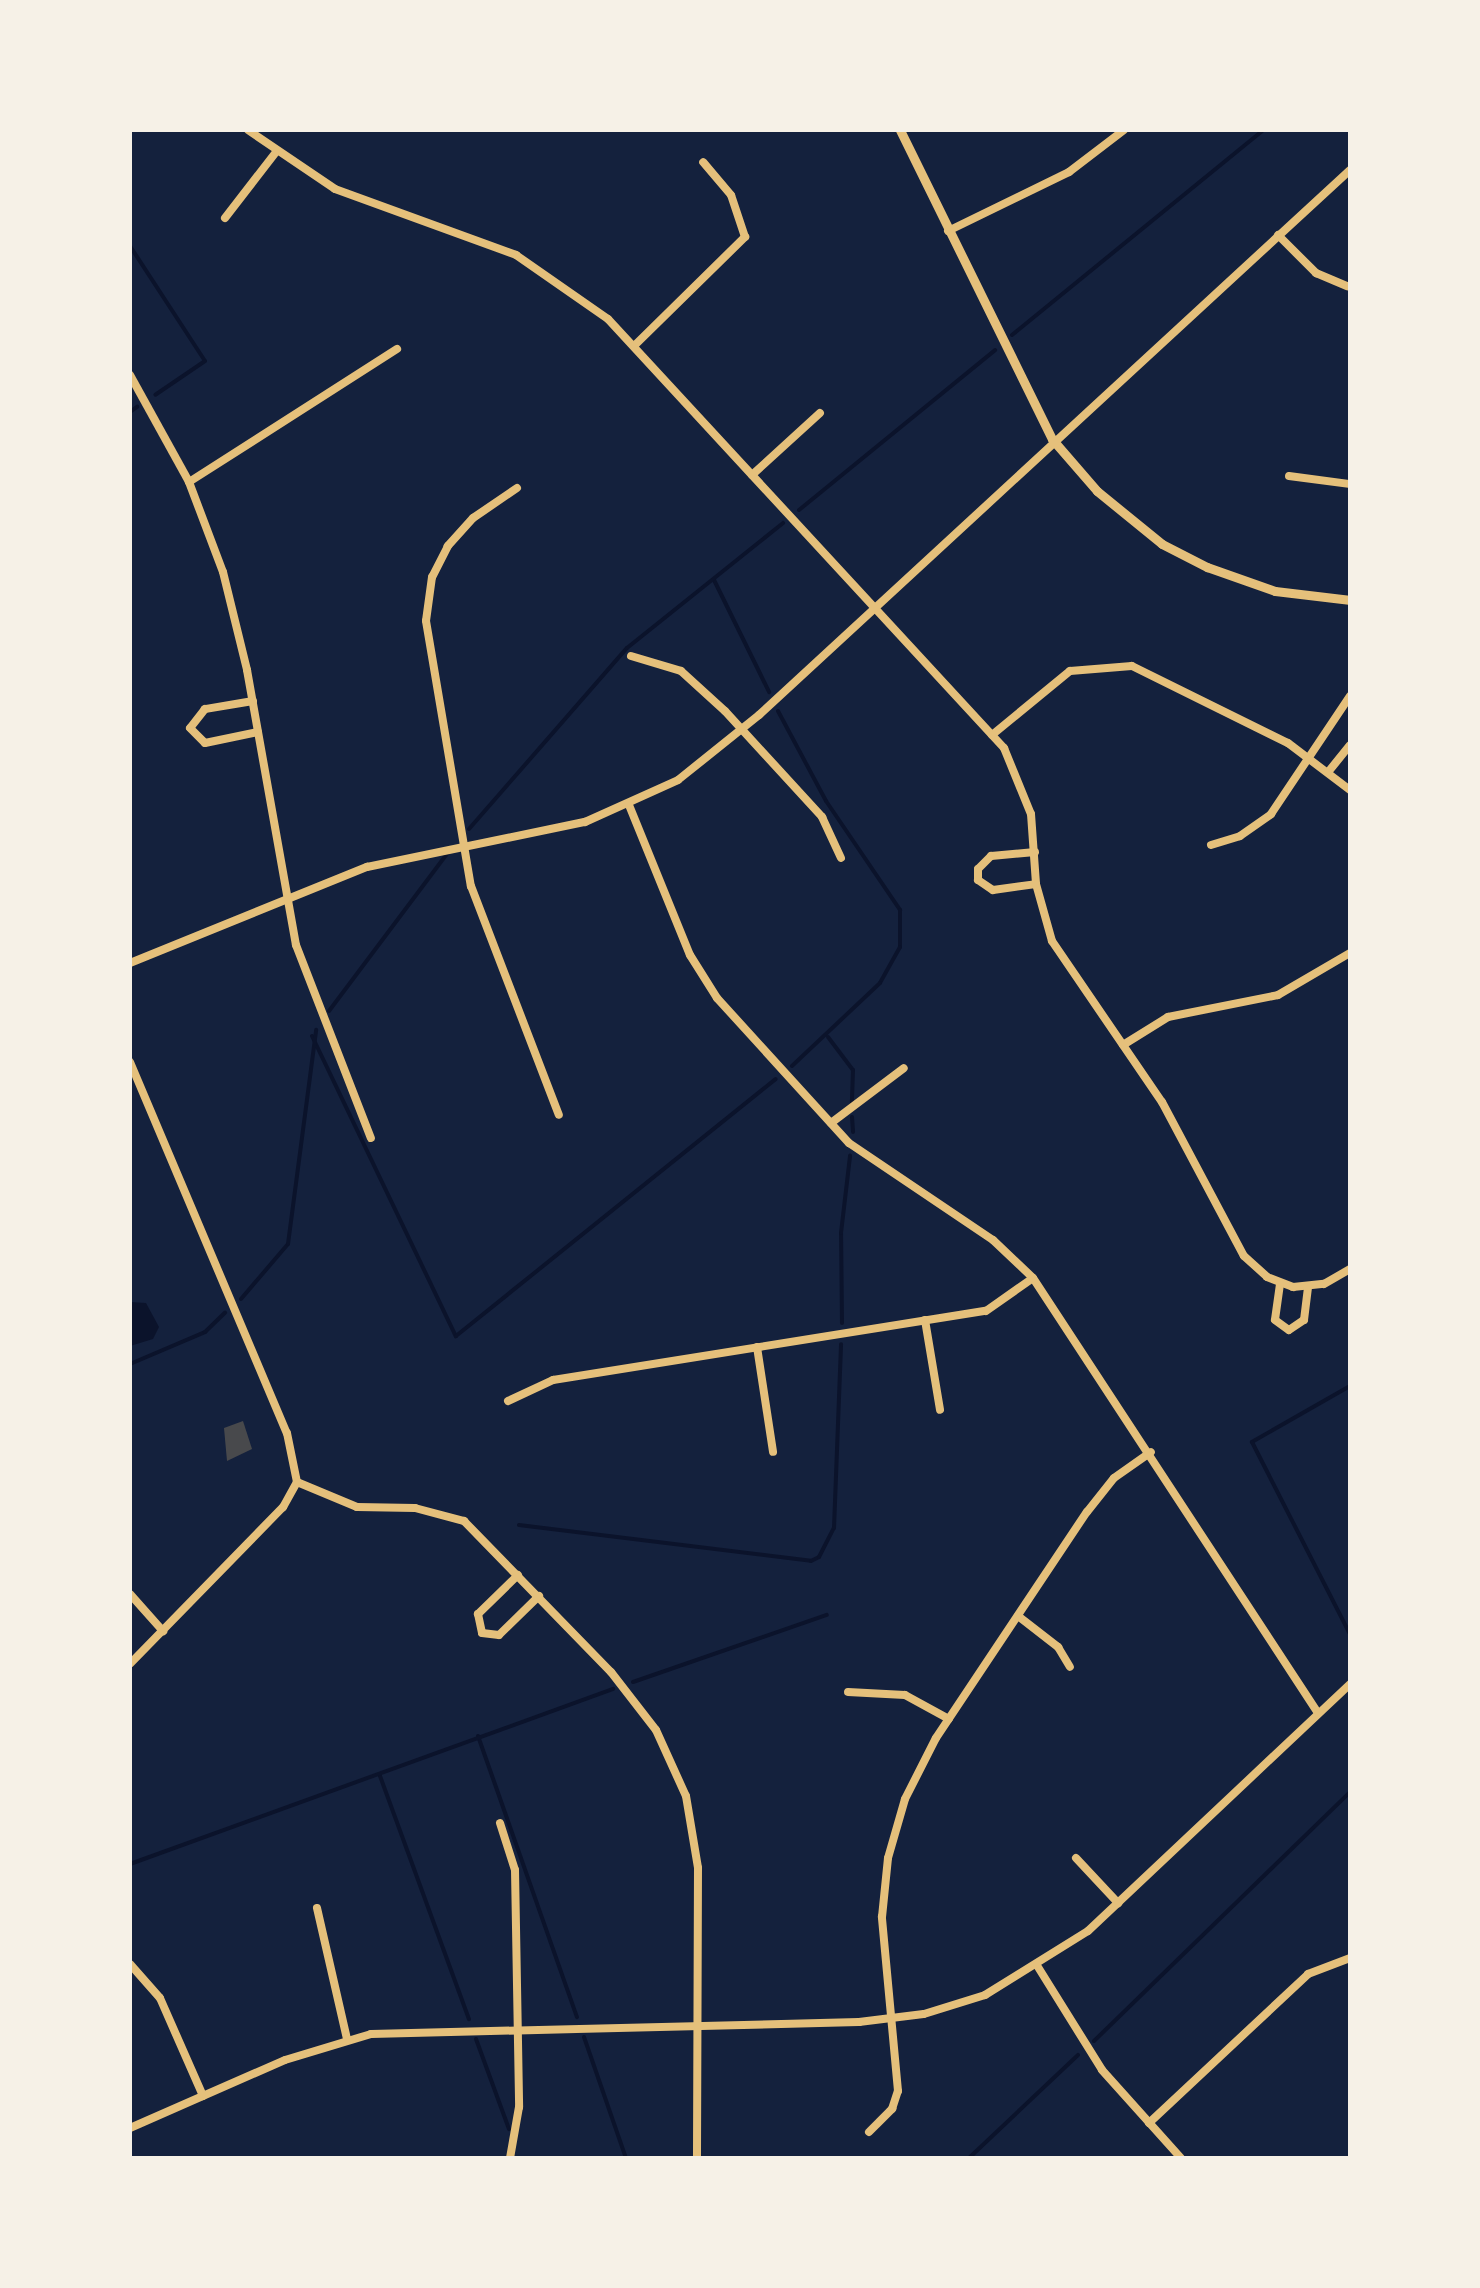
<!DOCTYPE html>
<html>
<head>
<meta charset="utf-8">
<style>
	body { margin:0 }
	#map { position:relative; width:1480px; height:2288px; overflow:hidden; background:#14213d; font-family:Cabin,sans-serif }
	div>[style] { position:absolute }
	.water>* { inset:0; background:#0b132b }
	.stream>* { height:4px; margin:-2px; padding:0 2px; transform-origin:2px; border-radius:2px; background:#0b132b }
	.building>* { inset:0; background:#48494c }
	.minor>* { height:8px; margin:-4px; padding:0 4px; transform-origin:4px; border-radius:4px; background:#e5c07b }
	.tertiary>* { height:9px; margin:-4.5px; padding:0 4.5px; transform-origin:4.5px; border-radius:4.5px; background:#e5c07b }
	span { translate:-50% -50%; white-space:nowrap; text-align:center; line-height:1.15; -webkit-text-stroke:10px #f6f1e7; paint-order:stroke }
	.frame { position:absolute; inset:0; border:132px solid #f6f1e7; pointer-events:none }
</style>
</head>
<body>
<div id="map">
	<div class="water">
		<div style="clip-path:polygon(130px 1302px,146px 1303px,159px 1327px,153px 1339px,130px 1346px)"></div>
	</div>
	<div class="stream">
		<div style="left:130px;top:246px;width:137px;rotate:56.9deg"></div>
		<div style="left:205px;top:361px;width:60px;rotate:145.8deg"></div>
		<div style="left:1012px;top:335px;width:324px;rotate:-39.2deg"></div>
		<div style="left:130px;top:412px;width:9px;rotate:-36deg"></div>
		<div style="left:799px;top:510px;width:253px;rotate:-39.2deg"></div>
		<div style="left:714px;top:580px;width:125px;rotate:63.8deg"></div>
		<div style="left:778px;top:711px;width:102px;rotate:61.9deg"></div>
		<div style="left:826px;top:801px;width:132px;rotate:55.8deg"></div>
		<div style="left:900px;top:910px;width:37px;rotate:90deg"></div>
		<div style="left:900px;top:947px;width:41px;rotate:119.1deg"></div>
		<div style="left:880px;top:983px;width:121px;rotate:136.7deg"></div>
		<div style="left:469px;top:829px;width:240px;rotate:-48.9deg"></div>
		<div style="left:627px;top:648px;width:200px;rotate:-38.7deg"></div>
		<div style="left:329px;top:1011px;width:200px;rotate:-53.1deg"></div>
		<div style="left:312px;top:1036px;width:333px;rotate:64.4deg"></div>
		<div style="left:456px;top:1336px;width:410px;rotate:-38.8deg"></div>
		<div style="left:828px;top:1037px;width:41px;rotate:52.9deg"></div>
		<div style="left:853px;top:1070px;width:32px;rotate:92deg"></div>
		<div style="left:852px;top:1117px;width:15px;rotate:86deg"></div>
		<div style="left:241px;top:1299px;width:72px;rotate:-49.5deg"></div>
		<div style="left:288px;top:1244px;width:216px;rotate:-82.5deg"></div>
		<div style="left:842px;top:1323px;width:90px;rotate:-90.6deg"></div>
		<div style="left:841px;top:1233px;width:78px;rotate:-83.3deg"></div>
		<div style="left:130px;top:1364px;width:82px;rotate:-23.1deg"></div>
		<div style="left:205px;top:1332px;width:28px;rotate:-44deg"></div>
		<div style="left:1350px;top:1386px;width:113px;rotate:150.3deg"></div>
		<div style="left:1252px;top:1442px;width:216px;rotate:63deg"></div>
		<div style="left:519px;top:1525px;width:294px;rotate:7deg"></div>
		<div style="left:811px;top:1561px;width:9px;rotate:-27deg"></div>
		<div style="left:819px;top:1557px;width:33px;rotate:-63deg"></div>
		<div style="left:834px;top:1528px;width:184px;rotate:-87.8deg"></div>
		<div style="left:633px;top:1682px;width:205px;rotate:-19.1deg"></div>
		<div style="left:478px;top:1736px;width:298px;rotate:70.6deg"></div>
		<div style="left:380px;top:1776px;width:259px;rotate:69.9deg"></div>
		<div style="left:130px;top:1864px;width:514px;rotate:-19.92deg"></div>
		<div style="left:584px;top:2037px;width:128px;rotate:70.9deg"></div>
		<div style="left:476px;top:2039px;width:96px;rotate:69.9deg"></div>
		<div style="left:1094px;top:2041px;width:357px;rotate:-44.2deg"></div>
		<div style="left:969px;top:2158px;width:150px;rotate:-43.4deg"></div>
	</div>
	<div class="building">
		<div style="clip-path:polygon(243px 1421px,252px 1449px,227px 1461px,224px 1428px)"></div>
	</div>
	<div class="minor">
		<div style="left:248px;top:130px;width:105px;rotate:34.1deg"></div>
		<div style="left:335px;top:189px;width:193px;rotate:20deg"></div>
		<div style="left:516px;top:255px;width:112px;rotate:34.8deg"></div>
		<div style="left:608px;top:319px;width:584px;rotate:47.29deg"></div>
		<div style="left:1004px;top:748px;width:71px;rotate:67.8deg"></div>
		<div style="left:1031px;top:814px;width:70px;rotate:85.9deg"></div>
		<div style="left:1036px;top:884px;width:59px;rotate:74.3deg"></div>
		<div style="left:1052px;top:941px;width:195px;rotate:55.7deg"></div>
		<div style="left:1162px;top:1102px;width:174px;rotate:62deg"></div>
		<div style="left:1244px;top:1256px;width:31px;rotate:42deg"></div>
		<div style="left:1267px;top:1277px;width:28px;rotate:21deg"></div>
		<div style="left:1293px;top:1287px;width:31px;rotate:-6deg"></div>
		<div style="left:1324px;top:1284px;width:30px;rotate:-30deg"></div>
		<div style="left:225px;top:218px;width:83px;rotate:-52.3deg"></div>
		<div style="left:948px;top:231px;width:135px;rotate:-26deg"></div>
		<div style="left:1069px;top:172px;width:69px;rotate:-37.4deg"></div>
		<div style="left:1278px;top:235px;width:54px;rotate:45deg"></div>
		<div style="left:1316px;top:273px;width:34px;rotate:23deg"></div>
		<div style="left:634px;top:346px;width:156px;rotate:-44.5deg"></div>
		<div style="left:745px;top:237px;width:44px;rotate:-108.4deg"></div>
		<div style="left:731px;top:195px;width:43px;rotate:-130.3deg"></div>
		<div style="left:130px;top:375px;width:122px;rotate:61.1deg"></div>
		<div style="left:189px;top:482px;width:96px;rotate:69.3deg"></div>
		<div style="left:223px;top:572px;width:101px;rotate:76.2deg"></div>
		<div style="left:247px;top:670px;width:279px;rotate:79.9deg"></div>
		<div style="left:296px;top:945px;width:207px;rotate:68.8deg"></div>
		<div style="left:752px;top:475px;width:92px;rotate:-42.4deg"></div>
		<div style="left:1289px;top:476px;width:62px;rotate:7.5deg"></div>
		<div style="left:189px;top:482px;width:247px;rotate:-32.6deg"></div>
		<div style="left:517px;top:488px;width:53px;rotate:145.7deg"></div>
		<div style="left:473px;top:518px;width:38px;rotate:132deg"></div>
		<div style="left:448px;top:546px;width:35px;rotate:117deg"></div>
		<div style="left:432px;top:577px;width:44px;rotate:97.8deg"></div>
		<div style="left:426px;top:621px;width:269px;rotate:80.4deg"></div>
		<div style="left:471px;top:886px;width:245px;rotate:69deg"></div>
		<div style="left:631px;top:656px;width:52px;rotate:16.7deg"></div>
		<div style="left:681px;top:671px;width:59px;rotate:42.3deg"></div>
		<div style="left:725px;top:711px;width:144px;rotate:47.5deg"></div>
		<div style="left:822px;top:817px;width:45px;rotate:65.1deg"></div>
		<div style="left:253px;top:701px;width:49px;rotate:170.5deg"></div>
		<div style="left:205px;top:709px;width:24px;rotate:128deg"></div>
		<div style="left:190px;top:728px;width:21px;rotate:45deg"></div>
		<div style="left:205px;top:743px;width:54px;rotate:-11.7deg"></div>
		<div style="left:992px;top:735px;width:101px;rotate:-39.4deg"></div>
		<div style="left:1070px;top:671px;width:62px;rotate:-4.6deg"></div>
		<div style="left:1132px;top:666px;width:174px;rotate:26.3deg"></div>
		<div style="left:1288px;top:743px;width:78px;rotate:37.2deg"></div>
		<div style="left:1329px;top:771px;width:33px;rotate:-51deg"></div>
		<div style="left:629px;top:805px;width:162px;rotate:67.9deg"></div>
		<div style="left:690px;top:955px;width:51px;rotate:57.9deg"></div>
		<div style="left:717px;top:998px;width:196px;rotate:47.7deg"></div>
		<div style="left:849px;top:1143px;width:174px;rotate:34deg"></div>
		<div style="left:993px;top:1240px;width:55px;rotate:43.5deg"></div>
		<div style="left:1033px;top:1278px;width:520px;rotate:56.77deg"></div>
		<div style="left:1211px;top:845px;width:30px;rotate:-17deg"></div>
		<div style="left:1240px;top:836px;width:38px;rotate:-35deg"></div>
		<div style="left:1271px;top:814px;width:142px;rotate:-56.2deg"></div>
		<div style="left:1035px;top:852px;width:44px;rotate:174.8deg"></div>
		<div style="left:991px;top:856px;width:18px;rotate:135deg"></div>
		<div style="left:978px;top:869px;width:11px;rotate:90deg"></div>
		<div style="left:978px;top:880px;width:18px;rotate:34deg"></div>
		<div style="left:993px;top:890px;width:43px;rotate:-7.9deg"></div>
		<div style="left:130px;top:963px;width:256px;rotate:-22.1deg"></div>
		<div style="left:367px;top:867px;width:223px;rotate:-11.7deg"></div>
		<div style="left:585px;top:822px;width:102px;rotate:-24.3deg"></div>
		<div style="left:678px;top:780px;width:104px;rotate:-38.7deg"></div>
		<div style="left:759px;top:715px;width:804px;rotate:-42.68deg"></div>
		<div style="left:1123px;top:1045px;width:53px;rotate:-31.9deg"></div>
		<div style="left:1168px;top:1017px;width:112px;rotate:-11.3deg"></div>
		<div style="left:1278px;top:995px;width:83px;rotate:-30.3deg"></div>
		<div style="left:130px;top:1062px;width:403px;rotate:67.1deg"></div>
		<div style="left:287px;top:1433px;width:50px;rotate:78.5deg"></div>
		<div style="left:297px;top:1482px;width:29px;rotate:119deg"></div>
		<div style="left:283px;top:1507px;width:219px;rotate:134.3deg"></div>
		<div style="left:831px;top:1123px;width:91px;rotate:-37deg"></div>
		<div style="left:1280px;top:1284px;width:36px;rotate:98deg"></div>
		<div style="left:1275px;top:1320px;width:17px;rotate:36deg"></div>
		<div style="left:1289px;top:1330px;width:18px;rotate:-34deg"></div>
		<div style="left:1304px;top:1320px;width:33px;rotate:-83deg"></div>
		<div style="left:925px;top:1320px;width:91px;rotate:80.5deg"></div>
		<div style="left:757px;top:1347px;width:106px;rotate:81.3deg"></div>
		<div style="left:508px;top:1401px;width:50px;rotate:-25deg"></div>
		<div style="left:553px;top:1380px;width:438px;rotate:-9.1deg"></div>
		<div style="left:986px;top:1311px;width:57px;rotate:-35.1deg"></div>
		<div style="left:297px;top:1482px;width:65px;rotate:22.6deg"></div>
		<div style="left:357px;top:1507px;width:58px;rotate:1deg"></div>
		<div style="left:415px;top:1508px;width:51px;rotate:14.9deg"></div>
		<div style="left:464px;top:1521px;width:211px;rotate:45.8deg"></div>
		<div style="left:611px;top:1672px;width:73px;rotate:52.2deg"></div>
		<div style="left:656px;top:1730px;width:72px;rotate:65.6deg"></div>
		<div style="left:686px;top:1796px;width:73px;rotate:80.5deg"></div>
		<div style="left:698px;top:1868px;width:290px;rotate:90.2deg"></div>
		<div style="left:518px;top:1575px;width:56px;rotate:135.7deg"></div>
		<div style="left:478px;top:1614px;width:19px;rotate:78deg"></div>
		<div style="left:482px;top:1633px;width:17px;rotate:7deg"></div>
		<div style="left:499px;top:1635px;width:56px;rotate:-44.3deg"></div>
		<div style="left:130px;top:1594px;width:50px;rotate:48.3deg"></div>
		<div style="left:1018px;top:1616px;width:51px;rotate:37.8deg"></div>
		<div style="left:1058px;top:1647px;width:23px;rotate:59deg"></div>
		<div style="left:848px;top:1692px;width:57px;rotate:3deg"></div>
		<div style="left:905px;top:1695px;width:50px;rotate:28.6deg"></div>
		<div style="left:500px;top:1823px;width:49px;rotate:72.3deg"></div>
		<div style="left:515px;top:1870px;width:237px;rotate:89deg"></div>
		<div style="left:519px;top:2107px;width:52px;rotate:100deg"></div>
		<div style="left:1076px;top:1858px;width:62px;rotate:47deg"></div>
		<div style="left:317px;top:1908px;width:134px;rotate:77.1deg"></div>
		<div style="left:130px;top:1964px;width:45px;rotate:48.6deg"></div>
		<div style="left:160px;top:1998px;width:107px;rotate:66.3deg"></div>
		<div style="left:1038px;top:1967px;width:121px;rotate:58.1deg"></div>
		<div style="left:1102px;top:2070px;width:118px;rotate:48.1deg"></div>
		<div style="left:1149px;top:2123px;width:218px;rotate:-43.1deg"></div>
		<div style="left:1308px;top:1974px;width:45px;rotate:-20.9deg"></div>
		<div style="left:130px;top:2128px;width:169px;rotate:-23.7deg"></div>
		<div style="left:285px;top:2060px;width:90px;rotate:-16.8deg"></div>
		<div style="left:371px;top:2034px;width:488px;rotate:-1.4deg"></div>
		<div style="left:859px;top:2022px;width:65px;rotate:-7deg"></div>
		<div style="left:924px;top:2014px;width:64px;rotate:-17.3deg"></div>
		<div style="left:985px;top:1995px;width:121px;rotate:-31.9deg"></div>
		<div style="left:1088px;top:1931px;width:360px;rotate:-43.3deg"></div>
		<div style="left:869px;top:2132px;width:33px;rotate:-45deg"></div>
		<div style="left:892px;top:2109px;width:19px;rotate:-72deg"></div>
		<div style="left:898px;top:2091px;width:175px;rotate:-95.3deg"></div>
		<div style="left:882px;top:1917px;width:59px;rotate:-84.2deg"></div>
		<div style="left:888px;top:1858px;width:61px;rotate:-73.9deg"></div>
		<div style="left:905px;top:1799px;width:68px;rotate:-63.1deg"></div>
		<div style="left:936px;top:1738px;width:272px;rotate:-56.3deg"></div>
		<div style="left:1087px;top:1512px;width:43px;rotate:-51.5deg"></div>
		<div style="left:1114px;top:1478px;width:45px;rotate:-35.1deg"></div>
	</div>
	<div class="tertiary">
		<div style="left:900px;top:130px;width:344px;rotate:63.8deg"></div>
		<div style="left:1052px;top:439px;width:69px;rotate:49.1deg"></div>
		<div style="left:1097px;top:491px;width:84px;rotate:39.2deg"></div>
		<div style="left:1162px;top:544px;width:51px;rotate:27.1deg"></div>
		<div style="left:1207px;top:567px;width:72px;rotate:19.4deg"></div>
		<div style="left:1275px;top:591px;width:76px;rotate:6.8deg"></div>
	</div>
	<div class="frame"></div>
</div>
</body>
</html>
